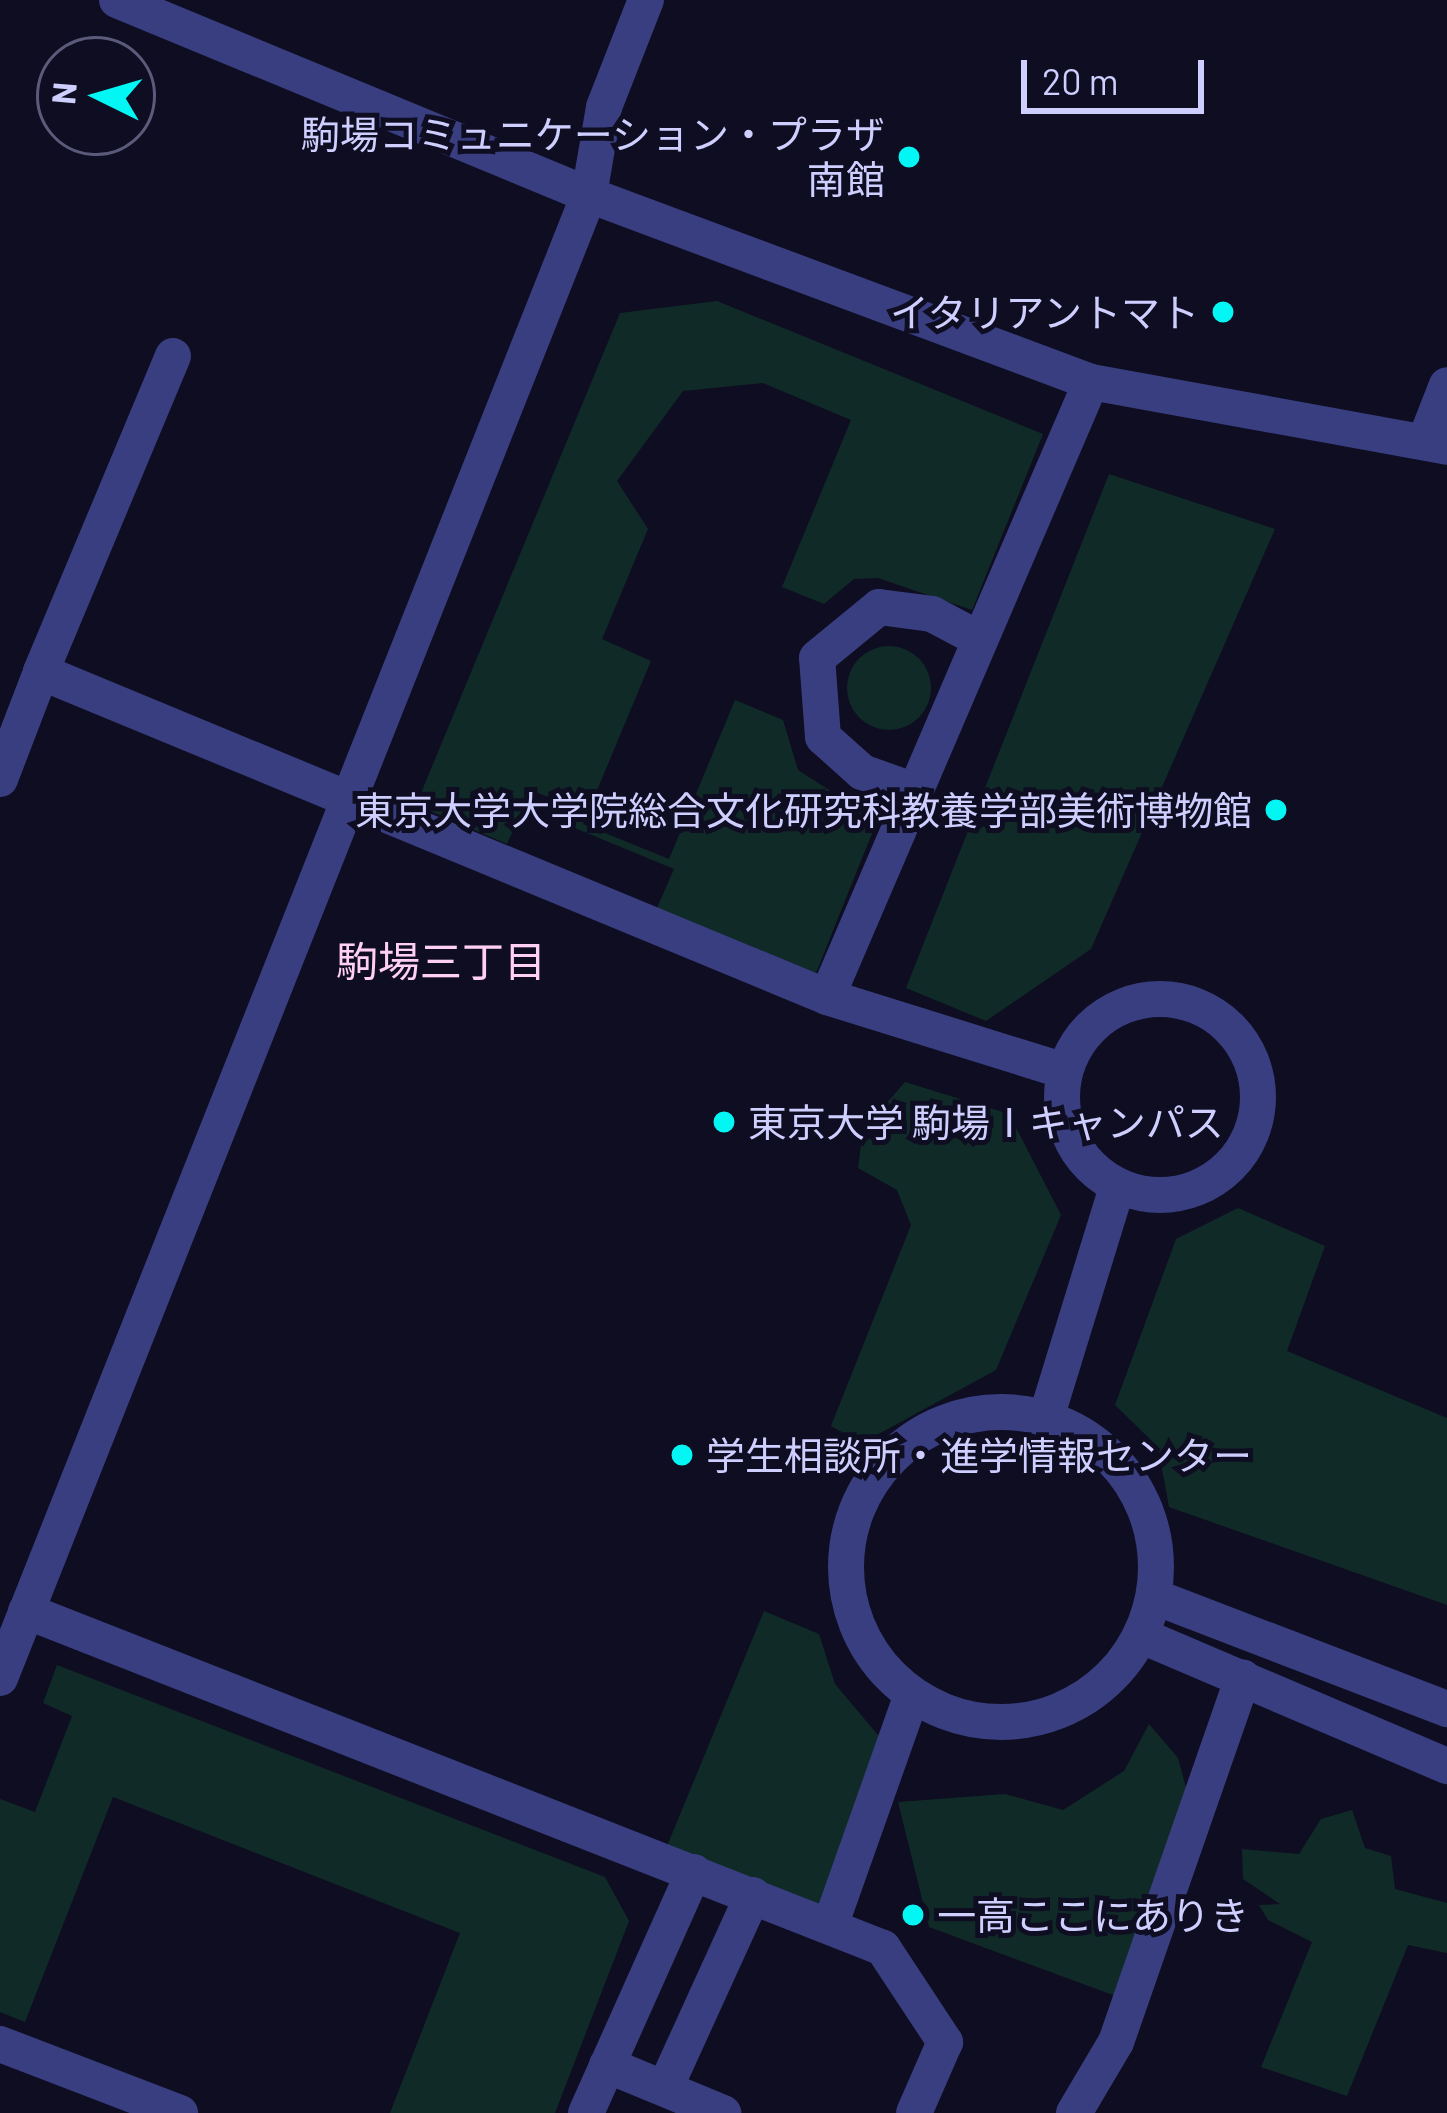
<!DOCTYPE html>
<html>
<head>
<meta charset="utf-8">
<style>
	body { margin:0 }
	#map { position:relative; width:1447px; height:2113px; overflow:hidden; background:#0e0d21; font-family:Barlow,"Noto Sans JP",sans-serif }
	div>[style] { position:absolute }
	.green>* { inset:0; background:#102b27 }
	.round { border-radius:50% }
	.minor>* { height:36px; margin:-18px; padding:0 18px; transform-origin:18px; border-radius:18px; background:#393e80 }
	.minor>.ring { margin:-18px; padding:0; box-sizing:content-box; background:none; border:36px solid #393e80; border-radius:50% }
	.dots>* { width:33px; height:33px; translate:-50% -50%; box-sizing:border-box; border:6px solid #0e0d21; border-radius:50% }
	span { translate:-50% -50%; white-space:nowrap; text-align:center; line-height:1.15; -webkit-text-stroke:10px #0e0d21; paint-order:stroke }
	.poi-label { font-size:39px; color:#ceceff }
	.right { translate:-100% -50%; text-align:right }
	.left { translate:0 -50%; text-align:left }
	.neighbourhood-label { font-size:42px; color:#ffd0f3 }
	.north { position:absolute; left:36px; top:36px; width:120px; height:120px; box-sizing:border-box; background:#0e0d21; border:3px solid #5b5a7a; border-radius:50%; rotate:275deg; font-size:33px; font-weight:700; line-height:48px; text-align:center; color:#ceceff }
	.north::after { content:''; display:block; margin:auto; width:42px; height:54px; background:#02f6f3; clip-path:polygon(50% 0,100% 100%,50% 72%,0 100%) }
	.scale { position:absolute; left:1021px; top:60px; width:183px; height:54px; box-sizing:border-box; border:6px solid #ceceff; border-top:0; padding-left:15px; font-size:36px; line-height:42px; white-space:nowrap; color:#ceceff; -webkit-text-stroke:9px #0e0d21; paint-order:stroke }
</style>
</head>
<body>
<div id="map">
	<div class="green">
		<div style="clip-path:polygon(717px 301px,1043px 434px,972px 610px,878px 578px,854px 579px,824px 604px,782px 587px,851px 420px,763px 383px,683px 391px,617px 481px,648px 529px,602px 639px,651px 661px,583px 824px,669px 859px,735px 700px,783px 720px,798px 770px,877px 821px,816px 973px,657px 908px,674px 869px,570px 826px,576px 808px,531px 790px,507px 844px,416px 805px,620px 313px)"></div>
		<div style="clip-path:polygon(1109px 474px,1275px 529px,1091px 949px,986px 1021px,906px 988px)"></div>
		<div class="round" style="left:847px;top:646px;width:84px;height:84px"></div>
		<div style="clip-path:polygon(905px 1082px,1009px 1114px,1061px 1215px,996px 1370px,862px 1443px,831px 1426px,911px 1225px,897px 1190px,858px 1168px,863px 1130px)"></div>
		<div style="clip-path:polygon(1238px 1208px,1325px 1246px,1287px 1351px,1447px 1418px,1447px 1605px,1169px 1507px,1158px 1447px,1115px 1405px,1176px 1239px)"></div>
		<div style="clip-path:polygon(764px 1611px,819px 1634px,835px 1684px,883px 1741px,821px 1908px,667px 1846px)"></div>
		<div style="clip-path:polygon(57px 1665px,605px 1877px,629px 1921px,555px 2113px,390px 2113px,460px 1933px,113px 1797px,25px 2022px,0 2012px,0 1799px,35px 1812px,72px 1716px,43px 1703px)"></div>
		<div style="clip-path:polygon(1149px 1724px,1178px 1758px,1191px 1806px,1121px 1998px,929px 1927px,898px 1802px,1005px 1794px,1063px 1810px,1124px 1771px)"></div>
		<div style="clip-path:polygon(1352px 1810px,1365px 1848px,1391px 1856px,1395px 1889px,1447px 1903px,1447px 1953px,1408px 1945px,1347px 2096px,1261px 2067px,1312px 1942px,1268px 1920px,1259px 1905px,1280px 1904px,1243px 1879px,1242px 1849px,1299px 1854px,1321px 1819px)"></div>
	</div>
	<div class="minor">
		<div style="left:117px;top:0;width:511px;rotate:22.45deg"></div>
		<div style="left:589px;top:195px;width:536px;rotate:20.43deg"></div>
		<div style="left:1091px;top:382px;width:669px;rotate:113.23deg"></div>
		<div style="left:173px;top:356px;width:342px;rotate:112.7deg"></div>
		<div style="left:41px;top:672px;width:851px;rotate:22.46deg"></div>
		<div style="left:827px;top:997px;width:249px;rotate:17.3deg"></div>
		<div style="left:1091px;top:382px;width:362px;rotate:10.3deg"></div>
		<div style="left:1425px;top:441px;width:60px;rotate:-68.6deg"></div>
		<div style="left:0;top:779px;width:115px;rotate:-69deg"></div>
		<div style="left:915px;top:791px;width:56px;rotate:-160.3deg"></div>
		<div style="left:862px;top:772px;width:52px;rotate:-138.1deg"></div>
		<div style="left:823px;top:737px;width:79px;rotate:-94.3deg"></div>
		<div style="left:817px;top:658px;width:80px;rotate:-39.4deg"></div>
		<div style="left:879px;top:607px;width:53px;rotate:7.5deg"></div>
		<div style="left:932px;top:614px;width:53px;rotate:28deg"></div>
		<div class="ring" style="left:1062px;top:999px;width:160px;height:160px"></div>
		<div class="ring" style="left:846px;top:1412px;width:274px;height:274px"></div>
		<div style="left:1046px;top:1418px;width:242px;rotate:-72.9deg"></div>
		<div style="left:1155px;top:1597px;width:313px;rotate:21deg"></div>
		<div style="left:26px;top:1611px;width:921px;rotate:21.47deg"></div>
		<div style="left:883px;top:1948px;width:113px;rotate:56.6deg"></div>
		<div style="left:945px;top:2042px;width:77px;rotate:113.6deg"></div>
		<div style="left:1142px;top:1636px;width:332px;rotate:23.1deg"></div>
		<div style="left:0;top:1678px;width:1596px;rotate:-68.34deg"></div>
		<div style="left:589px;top:195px;width:89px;rotate:-80.3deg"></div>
		<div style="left:604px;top:107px;width:115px;rotate:-68.6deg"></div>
		<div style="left:830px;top:1926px;width:243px;rotate:-70.5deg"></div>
		<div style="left:0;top:2044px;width:193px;rotate:21deg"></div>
		<div style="left:607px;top:2065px;width:126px;rotate:22.5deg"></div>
		<div style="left:665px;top:2088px;width:212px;rotate:-65.5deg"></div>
		<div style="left:586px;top:2113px;width:264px;rotate:-65.9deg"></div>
		<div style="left:1074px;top:2113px;width:82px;rotate:-59.4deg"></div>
		<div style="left:1116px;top:2042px;width:386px;rotate:-70.8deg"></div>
	</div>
	<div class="dots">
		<div style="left:909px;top:157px;background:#02f6f3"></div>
		<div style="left:1223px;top:312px;background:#02f6f3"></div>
		<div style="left:1276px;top:810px;background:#02f6f3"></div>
		<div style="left:724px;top:1122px;background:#02f6f3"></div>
		<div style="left:682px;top:1455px;background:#02f6f3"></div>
		<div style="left:913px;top:1915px;background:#02f6f3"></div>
	</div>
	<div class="poi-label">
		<span class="right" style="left:885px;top:157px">駒場コミュニケーション・プラザ<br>南館</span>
		<span class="right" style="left:1199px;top:312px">イタリアントマト</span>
		<span class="right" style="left:1252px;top:810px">東京大学大学院総合文化研究科教養学部美術博物館</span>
		<span class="left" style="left:748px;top:1122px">東京大学 駒場Ⅰキャンパス</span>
		<span class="left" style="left:706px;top:1455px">学生相談所・進学情報センター</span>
		<span class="left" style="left:937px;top:1915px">一高ここにありき</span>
	</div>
	<div class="neighbourhood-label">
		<span style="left:441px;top:960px">駒場三丁目</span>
	</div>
	<div class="north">N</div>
	<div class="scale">20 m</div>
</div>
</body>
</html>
